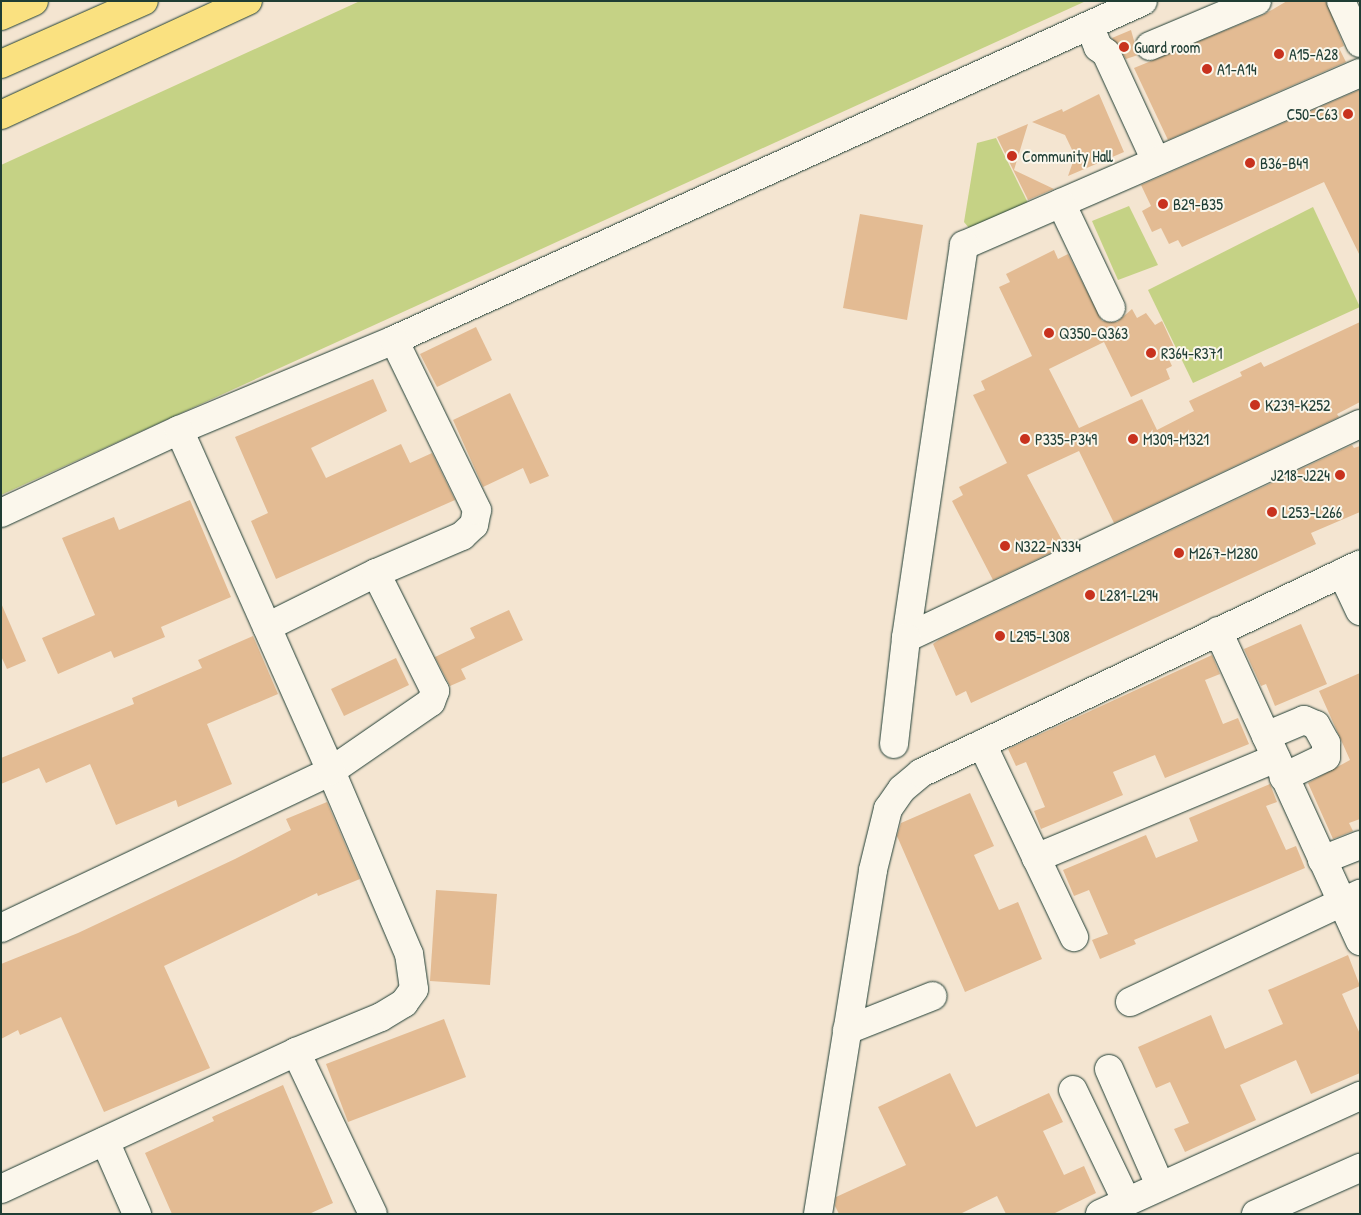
<!DOCTYPE html>
<html>
<head>
<meta charset="utf-8">
<style>
	body { margin:0 }
	#map { position:relative; width:1361px; height:1215px; overflow:hidden; background:#f4e5d1; font-family:"Patrick Hand",sans-serif }
	div>[style] { position:absolute }
	.green>* { inset:0; background:#c5d285 }
	.building>* { inset:0; background:#e3bb93 }
	.roads { filter:drop-shadow(0 0 1px #1f3d34) drop-shadow(0 0 1px #1f3d34) }
	.minor>* { height:28px; margin:-14px; padding:0 14px; transform-origin:14px; border-radius:14px; background:#fbf7ec }
	.major>* { height:28px; margin:-14px; padding:0 14px; transform-origin:14px; border-radius:14px; background:#fae180 }
	.highway>* { height:28px; margin:-14px; padding:0 14px; transform-origin:14px; border-radius:14px; background:#fae180 }
	.dots>* { width:14px; height:14px; translate:-50% -50%; box-sizing:border-box; border:2px solid #fbf7ec; border-radius:50% }
	span { translate:-50% -50%; white-space:nowrap; text-align:center; line-height:1.15; -webkit-text-stroke:4px #fbf7ec; paint-order:stroke }
	.poi-label { font-size:16px; color:#1f3d34 }
	.left { translate:0 -50%; text-align:left }
	.right { translate:-100% -50%; text-align:right }
	.frame { position:absolute; inset:0; border:2px solid #1f3d34; pointer-events:none }
</style>
</head>
<body>
<div id="map">
	<div class="green">
		<div style="clip-path:polygon(360px 1px,1086px 1px,1px 495px,1px 165px)"></div>
		<div style="clip-path:polygon(996px 138px,1028px 203px,969px 228px,964px 222px,977px 143px)"></div>
		<div style="clip-path:polygon(1129px 206px,1158px 265px,1118px 280px,1092px 221px)"></div>
		<div style="clip-path:polygon(1313px 207px,1360px 307px,1193px 383px,1148px 290px)"></div>
	</div>
	<div class="building">
		<div style="clip-path:polygon(1287px 1px,1326px 1px,1344px 46px,1339px 48px,1346px 62px,1168px 140px,1134px 68px,1263px 15px)"></div>
		<div style="clip-path:polygon(1131px 30px,1138px 55px,1126px 59px,1112px 38px)"></div>
		<div style="clip-path:polygon(1359px 90px,1360px 256px,1324px 182px,1182px 247px,1178px 240px,1169px 244px,1161px 228px,1152px 232px,1142px 211px,1151px 206px,1141px 185px)"></div>
		<div style="clip-path:polygon(1099px 94px,1124px 152px,1068px 176px,1075px 156px,1065px 135px,1032px 122px,1062px 109px,1063px 112px)"></div>
		<div style="clip-path:polygon(1028px 124px,1014px 170px,1054px 189px,1028px 200px,997px 137px)"></div>
		<div style="clip-path:polygon(860px 214px,923px 225px,907px 320px,843px 308px)"></div>
		<div style="clip-path:polygon(1054px 250px,1058px 259px,1068px 254px,1102px 321px,1117px 322px,1132px 309px,1137px 318px,1146px 313px,1155px 325px,1162px 321px,1174px 347px,1165px 351px,1172px 366px,1166px 369px,1170px 379px,1131px 397px,1104px 342px,1049px 369px,1079px 428px,1142px 399px,1157px 430px,1194px 411px,1189px 401px,1242px 376px,1240px 372px,1261px 362px,1264px 367px,1360px 322px,1360px 402px,1337px 414px,1339px 417px,1114px 523px,1079px 451px,1027px 475px,1065px 546px,993px 580px,952px 501px,963px 495px,959px 487px,1007px 463px,973px 395px,985px 390px,981px 381px,1032px 356px,999px 287px,1010px 282px,1006px 274px)"></div>
		<div style="clip-path:polygon(476px 327px,492px 360px,437px 387px,420px 354px)"></div>
		<div style="clip-path:polygon(373px 379px,387px 411px,311px 448px,326px 478px,401px 444px,410px 463px,432px 453px,455px 500px,276px 579px,251px 521px,268px 513px,235px 437px)"></div>
		<div style="clip-path:polygon(510px 393px,549px 476px,530px 484px,523px 468px,483px 487px,453px 420px)"></div>
		<div style="clip-path:polygon(1352px 445px,1354px 448px,1360px 446px,1360px 512px,1311px 533px,1316px 544px,971px 703px,966px 691px,956px 696px,933px 644px,940px 639px)"></div>
		<div style="clip-path:polygon(190px 500px,231px 597px,161px 627px,165px 637px,114px 658px,111px 651px,58px 674px,42px 638px,95px 615px,62px 538px,114px 517px,119px 530px)"></div>
		<div style="clip-path:polygon(1px 603px,26px 661px,7px 669px,1px 656px)"></div>
		<div style="clip-path:polygon(509px 610px,523px 640px,461px 669px,466px 679px,450px 686px,435px 657px,475px 638px,470px 628px)"></div>
		<div style="clip-path:polygon(1301px 624px,1327px 684px,1275px 706px,1266px 684px,1261px 686px,1244px 649px)"></div>
		<div style="clip-path:polygon(253px 636px,278px 694px,207px 724px,232px 784px,178px 807px,176px 800px,116px 825px,90px 764px,46px 783px,39px 768px,1px 784px,1px 758px,134px 704px,132px 698px,202px 668px,198px 660px)"></div>
		<div style="clip-path:polygon(1212px 655px,1220px 674px,1205px 680px,1223px 724px,1238px 718px,1249px 744px,1165px 778px,1155px 755px,1113px 772px,1123px 795px,1041px 829px,1034px 811px,1045px 807px,1026px 762px,1016px 766px,1008px 749px)"></div>
		<div style="clip-path:polygon(396px 658px,409px 685px,344px 716px,331px 689px)"></div>
		<div style="clip-path:polygon(1360px 673px,1360px 819px,1349px 823px,1353px 831px,1333px 839px,1308px 783px,1350px 760px,1319px 691px)"></div>
		<div style="clip-path:polygon(1270px 784px,1277px 802px,1266px 806px,1286px 850px,1296px 846px,1305px 868px,1134px 940px,1136px 944px,1100px 959px,1092px 940px,1108px 934px,1089px 890px,1074px 896px,1063px 870px,1146px 835px,1156px 858px,1198px 841px,1189px 818px)"></div>
		<div style="clip-path:polygon(970px 793px,994px 846px,974px 855px,999px 910px,1018px 902px,1042px 959px,965px 992px,897px 836px,901px 823px)"></div>
		<div style="clip-path:polygon(327px 802px,360px 879px,318px 896px,317px 893px,164px 966px,210px 1068px,104px 1112px,61px 1017px,20px 1035px,18px 1030px,1px 1039px,1px 964px,78px 933px,235px 859px,291px 830px,286px 819px)"></div>
		<div style="clip-path:polygon(436px 890px,497px 894px,490px 985px,430px 981px)"></div>
		<div style="clip-path:polygon(1348px 955px,1360px 986px,1342px 994px,1360px 1034px,1360px 1073px,1311px 1094px,1296px 1060px,1240px 1085px,1256px 1120px,1185px 1152px,1174px 1129px,1189px 1123px,1170px 1082px,1156px 1088px,1138px 1047px,1211px 1015px,1225px 1049px,1283px 1024px,1268px 990px)"></div>
		<div style="clip-path:polygon(444px 1019px,466px 1077px,348px 1122px,326px 1064px)"></div>
		<div style="clip-path:polygon(950px 1073px,976px 1127px,1049px 1093px,1063px 1122px,1043px 1131px,1064px 1175px,1084px 1166px,1096px 1193px,1053px 1214px,1006px 1214px,997px 1196px,960px 1214px,839px 1214px,835px 1206px,836px 1197px,906px 1165px,878px 1107px)"></div>
		<div style="clip-path:polygon(283px 1085px,333px 1203px,309px 1214px,172px 1214px,145px 1153px,214px 1121px,212px 1117px)"></div>
	</div>
	<div class="roads">
		<div class="minor">
			<div style="left:1341px;top:1px;width:46px;rotate:65.7deg"></div>
			<div style="left:1090px;top:27px;width:22px;rotate:68deg"></div>
			<div style="left:1098px;top:47px;width:10px;rotate:37deg"></div>
			<div style="left:1106px;top:53px;width:117px;rotate:65.2deg"></div>
			<div style="left:1150px;top:46px;width:116px;rotate:-22.8deg"></div>
			<div style="left:1360px;top:73px;width:432px;rotate:156.5deg"></div>
			<div style="left:964px;top:245px;width:397px;rotate:98.4deg"></div>
			<div style="left:906px;top:638px;width:502px;rotate:-25.24deg"></div>
			<div style="left:1061px;top:203px;width:116px;rotate:64.5deg"></div>
			<div style="left:1px;top:513px;width:196px;rotate:-25deg"></div>
			<div style="left:179px;top:430px;width:233px;rotate:-22.7deg"></div>
			<div style="left:394px;top:340px;width:822px;rotate:-24.35deg"></div>
			<div style="left:1342px;top:573px;width:42px;rotate:64.7deg"></div>
			<div style="left:267px;top:627px;width:122px;rotate:-26.4deg"></div>
			<div style="left:376px;top:573px;width:94px;rotate:-23.3deg"></div>
			<div style="left:462px;top:536px;width:16px;rotate:-43deg"></div>
			<div style="left:474px;top:525px;width:15px;rotate:-79deg"></div>
			<div style="left:477px;top:510px;width:189px;rotate:-116deg"></div>
			<div style="left:1218px;top:631px;width:341px;rotate:65.4deg"></div>
			<div style="left:1266px;top:736px;width:41px;rotate:-22.8deg"></div>
			<div style="left:1304px;top:720px;width:13px;rotate:23deg"></div>
			<div style="left:1316px;top:725px;width:21px;rotate:61deg"></div>
			<div style="left:1326px;top:743px;width:14px;rotate:90deg"></div>
			<div style="left:1326px;top:757px;width:47px;rotate:154.5deg"></div>
			<div style="left:894px;top:744px;width:107px;rotate:-83.5deg"></div>
			<div style="left:982px;top:744px;width:214px;rotate:64.5deg"></div>
			<div style="left:1036px;top:858px;width:260px;rotate:-22.6deg"></div>
			<div style="left:1322px;top:860px;width:41px;rotate:-21.5deg"></div>
			<div style="left:1px;top:928px;width:365px;rotate:-25.4deg"></div>
			<div style="left:331px;top:771px;width:121px;rotate:-34.6deg"></div>
			<div style="left:431px;top:702px;width:12px;rotate:-70deg"></div>
			<div style="left:435px;top:691px;width:132px;rotate:-116.6deg"></div>
			<div style="left:1130px;top:1002px;width:254px;rotate:-25.2deg"></div>
			<div style="left:847px;top:1030px;width:92px;rotate:-21.6deg"></div>
			<div style="left:296px;top:1052px;width:179px;rotate:64.6deg"></div>
			<div style="left:1109px;top:1069px;width:127px;rotate:66.3deg"></div>
			<div style="left:1073px;top:1090px;width:122px;rotate:64.3deg"></div>
			<div style="left:105px;top:1141px;width:80px;rotate:66.3deg"></div>
			<div style="left:1px;top:1189px;width:325px;rotate:-24.9deg"></div>
			<div style="left:296px;top:1052px;width:92px;rotate:-22.4deg"></div>
			<div style="left:381px;top:1017px;width:27px;rotate:-31deg"></div>
			<div style="left:404px;top:1003px;width:17px;rotate:-54deg"></div>
			<div style="left:414px;top:989px;width:35px;rotate:-98deg"></div>
			<div style="left:409px;top:954px;width:199px;rotate:-113.1deg"></div>
			<div style="left:331px;top:771px;width:373px;rotate:-114deg"></div>
			<div style="left:818px;top:1214px;width:348px;rotate:-80.9deg"></div>
			<div style="left:873px;top:870px;width:63px;rotate:-76.2deg"></div>
			<div style="left:888px;top:809px;width:24px;rotate:-55deg"></div>
			<div style="left:902px;top:789px;width:25px;rotate:-40deg"></div>
			<div style="left:921px;top:773px;width:486px;rotate:-25.4deg"></div>
			<div style="left:1100px;top:1214px;width:286px;rotate:-24.4deg"></div>
			<div style="left:1256px;top:1214px;width:114px;rotate:-23.9deg"></div>
		</div>
		<div class="major">
			<div style="left:1px;top:115px;width:272px;rotate:-24.8deg"></div>
		</div>
		<div class="highway">
			<div style="left:1px;top:16px;width:36px;rotate:-24deg"></div>
			<div style="left:1px;top:64px;width:156px;rotate:-23.8deg"></div>
		</div>
	</div>
	<div class="dots">
		<div style="left:1124px;top:47px;background:#c8321e"></div>
		<div style="left:1279px;top:54px;background:#c8321e"></div>
		<div style="left:1207px;top:69px;background:#c8321e"></div>
		<div style="left:1348px;top:114px;background:#c8321e"></div>
		<div style="left:1012px;top:156px;background:#c8321e"></div>
		<div style="left:1250px;top:163px;background:#c8321e"></div>
		<div style="left:1163px;top:204px;background:#c8321e"></div>
		<div style="left:1049px;top:333px;background:#c8321e"></div>
		<div style="left:1151px;top:353px;background:#c8321e"></div>
		<div style="left:1255px;top:405px;background:#c8321e"></div>
		<div style="left:1025px;top:439px;background:#c8321e"></div>
		<div style="left:1133px;top:439px;background:#c8321e"></div>
		<div style="left:1340px;top:475px;background:#c8321e"></div>
		<div style="left:1272px;top:512px;background:#c8321e"></div>
		<div style="left:1005px;top:546px;background:#c8321e"></div>
		<div style="left:1179px;top:553px;background:#c8321e"></div>
		<div style="left:1090px;top:595px;background:#c8321e"></div>
		<div style="left:1000px;top:636px;background:#c8321e"></div>
	</div>
	<div class="poi-label">
		<span class="left" style="left:1134px;top:47px">Guard room</span>
		<span class="left" style="left:1289px;top:54px">A15-A28</span>
		<span class="left" style="left:1217px;top:69px">A1-A14</span>
		<span class="right" style="left:1338px;top:114px">C50-C63</span>
		<span class="left" style="left:1022px;top:156px">Community Hall</span>
		<span class="left" style="left:1260px;top:163px">B36-B49</span>
		<span class="left" style="left:1173px;top:204px">B29-B35</span>
		<span class="left" style="left:1059px;top:333px">Q350-Q363</span>
		<span class="left" style="left:1161px;top:353px">R364-R371</span>
		<span class="left" style="left:1265px;top:405px">K239-K252</span>
		<span class="left" style="left:1035px;top:439px">P335-P349</span>
		<span class="left" style="left:1143px;top:439px">M309-M321</span>
		<span class="right" style="left:1330px;top:475px">J218-J224</span>
		<span class="left" style="left:1282px;top:512px">L253-L266</span>
		<span class="left" style="left:1015px;top:546px">N322-N334</span>
		<span class="left" style="left:1189px;top:553px">M267-M280</span>
		<span class="left" style="left:1100px;top:595px">L281-L294</span>
		<span class="left" style="left:1010px;top:636px">L295-L308</span>
	</div>
	<div class="frame"></div>
</div>
</body>
</html>
